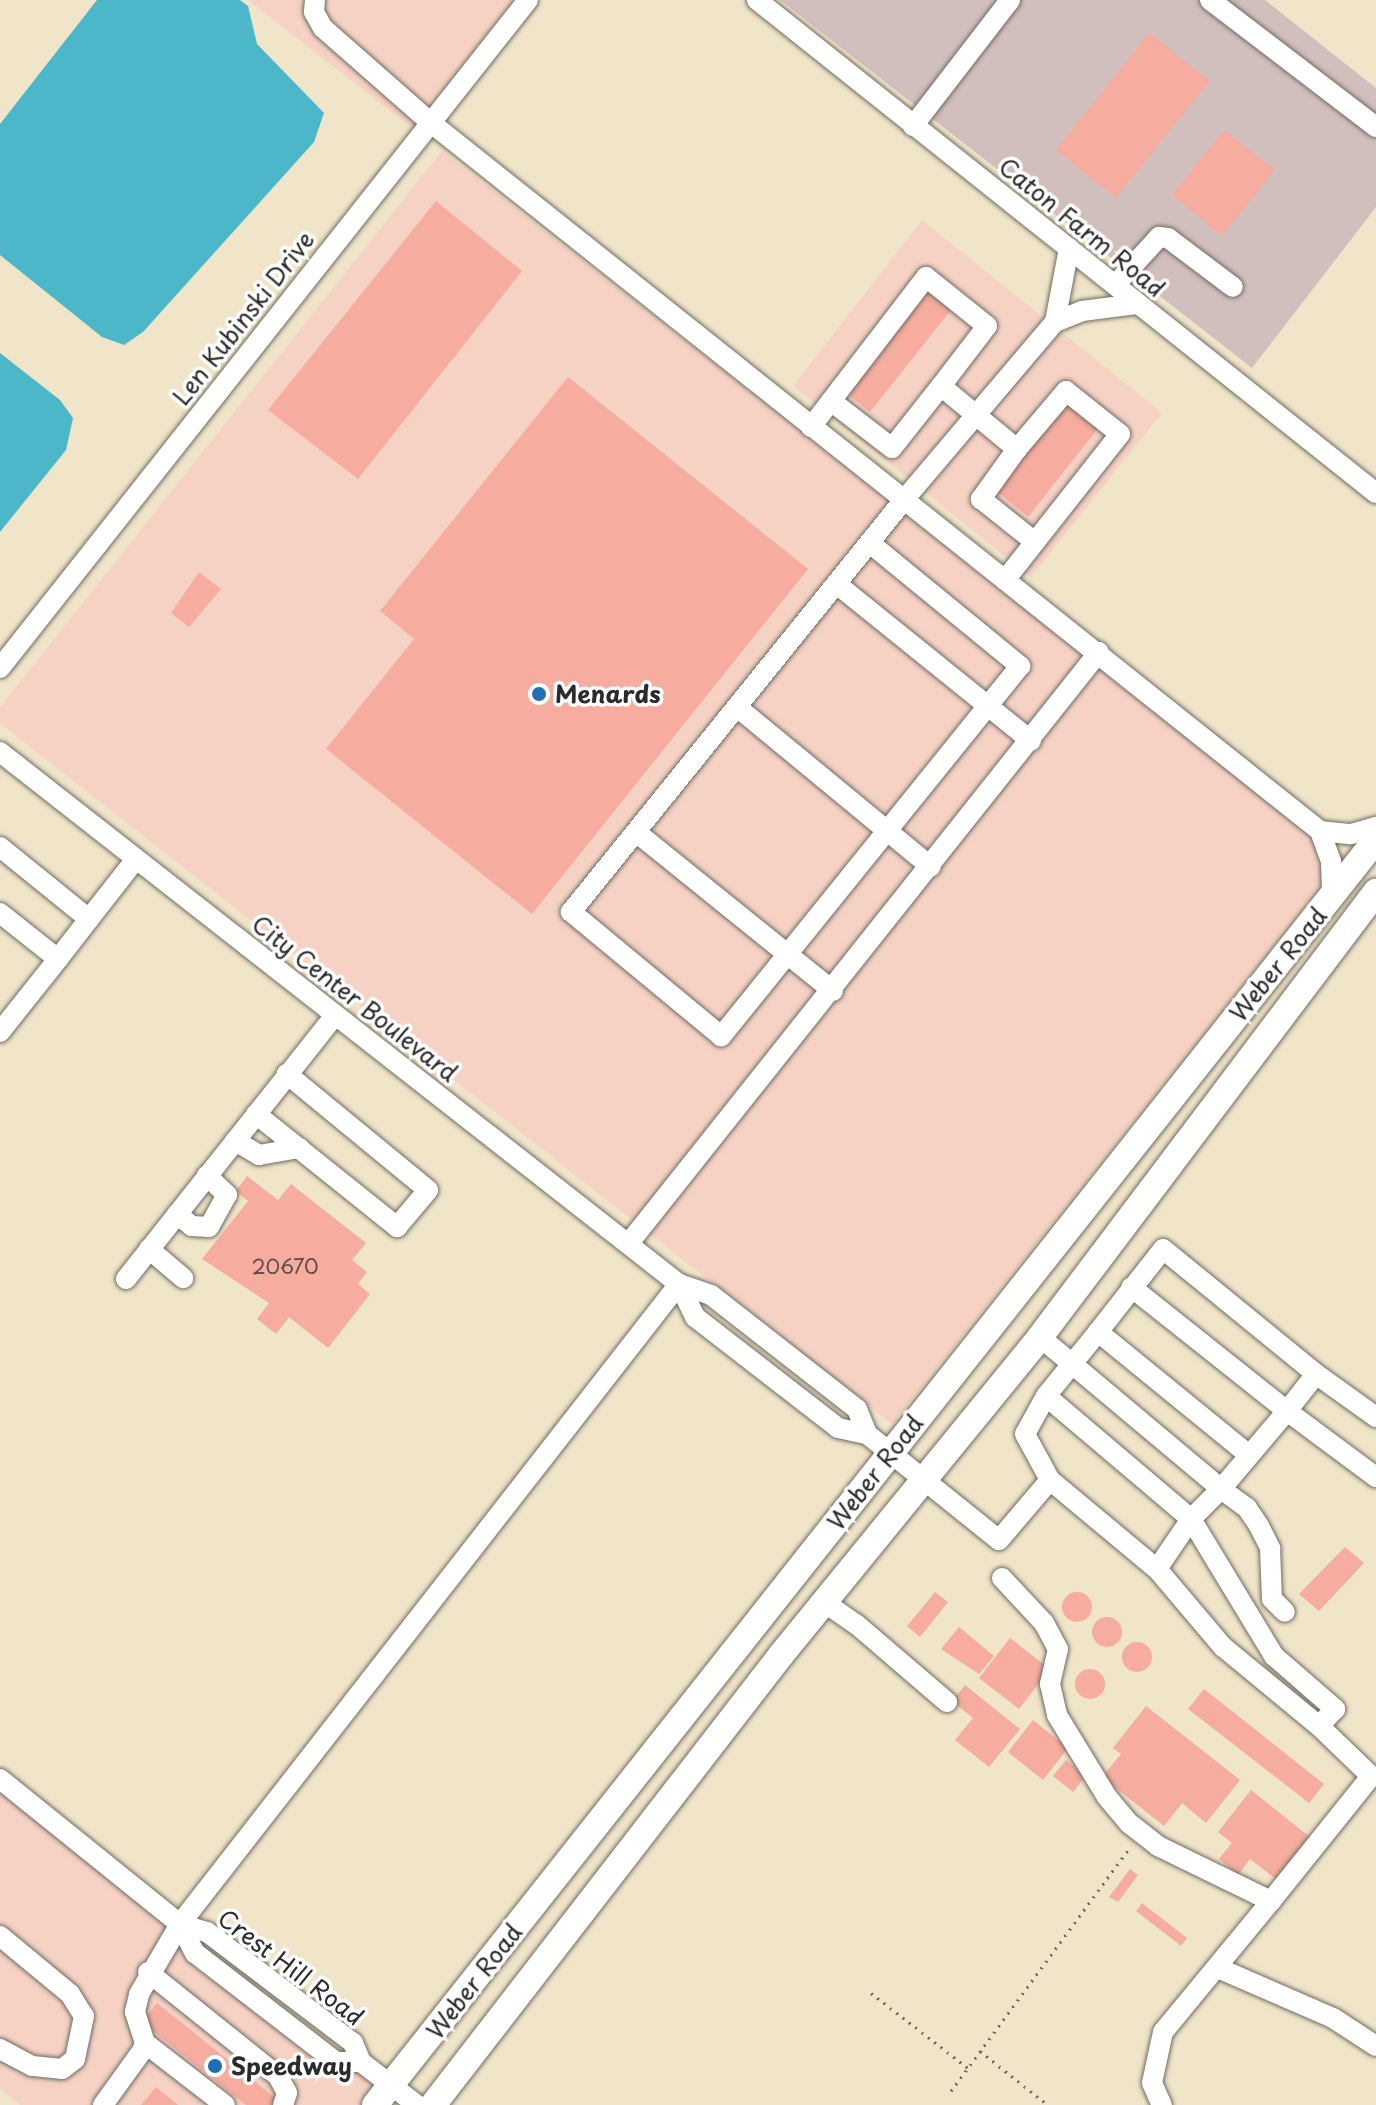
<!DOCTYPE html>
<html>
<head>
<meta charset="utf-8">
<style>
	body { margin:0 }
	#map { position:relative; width:1376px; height:2105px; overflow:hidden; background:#f0e5c9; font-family:"Playpen Sans",sans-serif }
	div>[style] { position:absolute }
	.built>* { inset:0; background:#f6d2c4 }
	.industrial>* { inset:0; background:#d1bfbe }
	.water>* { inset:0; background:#4db7ca }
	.building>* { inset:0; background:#f6ac9f }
	.round { border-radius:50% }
	.path>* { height:3px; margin-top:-1.5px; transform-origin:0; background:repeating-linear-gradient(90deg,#706c62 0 2px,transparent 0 8px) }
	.roads { filter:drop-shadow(0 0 2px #706c62) drop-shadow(0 0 2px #706c62) }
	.minor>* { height:20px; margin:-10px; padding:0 10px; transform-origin:10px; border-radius:10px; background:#fff }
	.major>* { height:26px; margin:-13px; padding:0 13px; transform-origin:13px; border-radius:13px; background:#fff }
	.dots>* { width:22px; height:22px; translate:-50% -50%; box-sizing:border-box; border:4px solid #fff; border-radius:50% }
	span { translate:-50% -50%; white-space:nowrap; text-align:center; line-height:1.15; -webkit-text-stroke:7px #fff; paint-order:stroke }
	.number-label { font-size:20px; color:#5e4b48 }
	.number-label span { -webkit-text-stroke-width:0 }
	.street-label { font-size:24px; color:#2b2b2b }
	.poi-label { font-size:24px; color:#2b2b2b; font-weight:700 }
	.left { translate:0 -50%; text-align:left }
</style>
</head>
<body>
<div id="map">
	<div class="built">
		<div style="clip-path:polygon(248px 0,519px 0,415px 130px)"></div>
		<div style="clip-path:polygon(442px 151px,1345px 856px,892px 1424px,0 723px,0 707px)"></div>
		<div style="clip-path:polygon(922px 220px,1162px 413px,1031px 577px,793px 386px)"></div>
		<div style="clip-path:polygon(0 1789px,380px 2087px,366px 2105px,20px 2105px,0 2089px)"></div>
	</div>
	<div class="industrial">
		<div style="clip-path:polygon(780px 0,1265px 0,1376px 88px,1376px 207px,1252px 368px)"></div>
	</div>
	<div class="water">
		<div style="clip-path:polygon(97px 0,240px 0,248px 6px,257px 44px,324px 113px,314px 142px,143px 332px,124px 345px,102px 337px,0 255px,0 124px)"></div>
		<div style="clip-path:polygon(0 353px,60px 400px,73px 418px,66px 450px,0 532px)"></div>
	</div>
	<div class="building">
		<div style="clip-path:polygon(1149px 33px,1210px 81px,1116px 198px,1056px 150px)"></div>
		<div style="clip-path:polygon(1224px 130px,1275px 170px,1222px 236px,1172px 195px)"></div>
		<div style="clip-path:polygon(436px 201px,522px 271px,358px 479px,268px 410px)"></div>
		<div style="clip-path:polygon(921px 286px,951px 310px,870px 412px,840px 388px)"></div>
		<div style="clip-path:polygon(568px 377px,808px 569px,532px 914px,326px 749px,414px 639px,380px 611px)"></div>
		<div style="clip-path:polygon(1063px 399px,1099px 427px,1028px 517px,993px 488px)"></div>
		<div style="clip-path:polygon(199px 572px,221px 589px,189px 627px,171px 613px)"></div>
		<div style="clip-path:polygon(247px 1176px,278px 1200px,291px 1184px,366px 1243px,352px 1260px,367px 1272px,358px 1284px,370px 1294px,328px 1348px,289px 1317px,276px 1334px,257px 1319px,269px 1303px,202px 1259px,248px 1201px,236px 1191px)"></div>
		<div style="clip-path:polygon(1345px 1547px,1364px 1563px,1319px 1611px,1299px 1594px)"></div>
		<div style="clip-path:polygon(935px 1592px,948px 1602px,920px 1637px,907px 1626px)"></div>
		<div class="round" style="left:1062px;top:1592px;width:30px;height:30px"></div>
		<div class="round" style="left:1092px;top:1617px;width:30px;height:30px"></div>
		<div style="clip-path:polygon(959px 1627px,994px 1656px,979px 1674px,941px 1649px)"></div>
		<div style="clip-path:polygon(1010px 1638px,1050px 1669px,1019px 1709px,979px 1678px)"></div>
		<div class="round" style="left:1122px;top:1642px;width:30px;height:30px"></div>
		<div class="round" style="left:1075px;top:1669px;width:30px;height:30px"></div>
		<div style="clip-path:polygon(965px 1685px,1020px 1729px,989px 1767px,955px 1740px,973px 1718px,952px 1701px)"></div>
		<div style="clip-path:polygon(1204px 1689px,1324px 1784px,1309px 1803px,1188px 1709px)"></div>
		<div style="clip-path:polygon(1146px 1706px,1240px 1780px,1206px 1823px,1182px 1803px,1164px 1826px,1102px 1777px,1121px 1754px,1113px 1748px)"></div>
		<div style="clip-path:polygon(1033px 1720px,1068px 1748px,1043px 1780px,1008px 1752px)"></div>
		<div style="clip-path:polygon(1066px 1760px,1086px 1776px,1073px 1792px,1053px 1776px)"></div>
		<div style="clip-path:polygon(1251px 1790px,1310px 1837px,1276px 1879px,1250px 1859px,1238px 1875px,1219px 1859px,1232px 1843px,1218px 1832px)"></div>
		<div style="clip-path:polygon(1130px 1869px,1138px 1875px,1118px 1902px,1109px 1897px)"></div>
		<div style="clip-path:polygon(1142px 1903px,1187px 1938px,1181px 1946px,1136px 1911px)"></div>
		<div style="clip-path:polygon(157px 2003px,279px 2101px,276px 2105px,246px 2105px,142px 2022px)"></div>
		<div style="clip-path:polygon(156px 2087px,178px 2105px,141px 2105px)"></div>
	</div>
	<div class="path">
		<div style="left:871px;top:1993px;width:123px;rotate:37.7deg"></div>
		<div style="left:980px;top:2051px;width:87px;rotate:38.5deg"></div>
		<div style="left:951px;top:2091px;width:304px;rotate:-53.7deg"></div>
	</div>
	<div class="roads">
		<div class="minor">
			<div style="left:315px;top:0;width:12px;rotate:95deg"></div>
			<div style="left:314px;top:12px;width:18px;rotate:61deg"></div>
			<div style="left:323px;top:28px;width:142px;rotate:41.3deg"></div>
			<div style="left:430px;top:122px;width:1138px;rotate:38.54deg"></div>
			<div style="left:1320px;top:831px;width:33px;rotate:70deg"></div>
			<div style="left:1331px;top:862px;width:36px;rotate:88deg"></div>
			<div style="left:757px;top:0;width:791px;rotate:38.54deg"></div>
			<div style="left:1210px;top:0;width:209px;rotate:37.4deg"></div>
			<div style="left:913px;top:126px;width:159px;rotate:-52.4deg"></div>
			<div style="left:1069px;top:248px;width:75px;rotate:100.7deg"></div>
			<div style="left:1055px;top:322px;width:29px;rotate:-22deg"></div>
			<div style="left:1082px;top:311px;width:55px;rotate:-7.3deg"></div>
			<div style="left:1116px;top:284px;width:64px;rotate:-47.5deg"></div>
			<div style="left:1159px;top:237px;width:9px;rotate:6deg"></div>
			<div style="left:1168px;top:238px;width:81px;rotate:37deg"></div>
			<div style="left:831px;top:401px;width:77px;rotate:37.6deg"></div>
			<div style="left:892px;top:448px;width:79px;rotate:-51.7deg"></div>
			<div style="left:811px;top:427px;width:189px;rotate:-52.5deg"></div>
			<div style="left:926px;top:277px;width:78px;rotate:38.8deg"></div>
			<div style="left:987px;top:326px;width:76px;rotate:127.5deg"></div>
			<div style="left:941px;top:386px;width:99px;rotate:39.7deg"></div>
			<div style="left:1017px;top:449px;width:76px;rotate:-49.8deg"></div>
			<div style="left:1066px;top:391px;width:69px;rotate:38.5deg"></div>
			<div style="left:1120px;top:434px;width:186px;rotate:128.2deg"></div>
			<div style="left:1017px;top:449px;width:62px;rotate:125.8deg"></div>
			<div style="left:981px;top:499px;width:69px;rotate:38.5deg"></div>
			<div style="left:871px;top:544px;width:193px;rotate:39.3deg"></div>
			<div style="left:1020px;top:666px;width:476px;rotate:128.9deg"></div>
			<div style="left:721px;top:1036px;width:195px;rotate:-140.4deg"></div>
			<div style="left:571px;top:912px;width:528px;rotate:-51.07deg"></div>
			<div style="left:903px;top:501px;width:235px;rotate:-49.7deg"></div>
			<div style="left:838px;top:585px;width:248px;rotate:38.9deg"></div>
			<div style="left:0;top:668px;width:851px;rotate:-51.68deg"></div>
			<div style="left:737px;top:707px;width:251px;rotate:39.5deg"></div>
			<div style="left:0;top:752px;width:863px;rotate:38.08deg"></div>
			<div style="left:679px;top:1284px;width:34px;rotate:19deg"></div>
			<div style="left:711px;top:1295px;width:185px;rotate:38deg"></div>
			<div style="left:857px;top:1409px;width:27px;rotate:68deg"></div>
			<div style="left:1320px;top:831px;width:31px;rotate:6deg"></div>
			<div style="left:1351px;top:834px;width:26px;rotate:-16deg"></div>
			<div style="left:636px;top:832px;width:253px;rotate:38.9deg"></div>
			<div style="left:0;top:847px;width:114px;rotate:39deg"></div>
			<div style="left:89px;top:919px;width:51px;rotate:127.8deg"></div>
			<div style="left:58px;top:959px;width:74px;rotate:-141.6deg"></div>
			<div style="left:89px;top:919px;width:76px;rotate:-51.9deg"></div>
			<div style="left:0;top:1032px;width:93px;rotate:-51.5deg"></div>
			<div style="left:256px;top:1114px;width:181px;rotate:38.7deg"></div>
			<div style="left:397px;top:1227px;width:48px;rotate:-50deg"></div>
			<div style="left:428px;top:1190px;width:183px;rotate:-140.6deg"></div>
			<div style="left:235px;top:1141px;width:28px;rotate:30deg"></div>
			<div style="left:259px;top:1155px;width:41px;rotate:-9.9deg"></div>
			<div style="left:177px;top:1214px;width:19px;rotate:39deg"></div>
			<div style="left:192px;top:1226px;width:17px;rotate:3deg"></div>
			<div style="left:209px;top:1227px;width:37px;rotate:-61deg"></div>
			<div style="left:227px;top:1195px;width:28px;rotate:-136deg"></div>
			<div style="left:629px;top:1243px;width:755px;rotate:-51.51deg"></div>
			<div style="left:149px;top:1249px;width:45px;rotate:40.5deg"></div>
			<div style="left:126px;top:1279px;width:337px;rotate:-51.6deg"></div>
			<div style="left:679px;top:1284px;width:37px;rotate:64deg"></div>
			<div style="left:695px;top:1317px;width:181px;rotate:37.8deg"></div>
			<div style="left:838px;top:1428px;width:30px;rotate:12deg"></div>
			<div style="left:867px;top:1434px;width:169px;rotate:38.8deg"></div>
			<div style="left:999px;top:1540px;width:79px;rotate:-49.6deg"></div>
			<div style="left:1098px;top:1332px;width:105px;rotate:-51.9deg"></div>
			<div style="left:1163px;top:1249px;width:198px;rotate:39.2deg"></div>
			<div style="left:1316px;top:1374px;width:47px;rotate:128.1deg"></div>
			<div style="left:1287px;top:1411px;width:111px;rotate:36.6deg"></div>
			<div style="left:1040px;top:1337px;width:236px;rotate:40deg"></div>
			<div style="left:1221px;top:1489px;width:102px;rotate:-49.8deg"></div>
			<div style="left:1287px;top:1411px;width:199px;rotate:-141.5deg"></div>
			<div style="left:1316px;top:1374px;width:74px;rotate:35.6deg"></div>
			<div style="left:1046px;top:1396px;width:190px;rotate:40.3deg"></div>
			<div style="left:1191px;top:1519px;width:160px;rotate:58.8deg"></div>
			<div style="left:1274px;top:1656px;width:81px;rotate:41deg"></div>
			<div style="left:1335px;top:1709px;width:23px;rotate:133deg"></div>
			<div style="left:1319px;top:1726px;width:124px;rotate:-140.5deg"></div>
			<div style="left:1223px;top:1647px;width:102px;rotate:-130.2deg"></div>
			<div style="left:1249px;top:1455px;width:195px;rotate:-140.8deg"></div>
			<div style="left:1098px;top:1332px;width:82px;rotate:129.1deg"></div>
			<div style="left:1046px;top:1396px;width:43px;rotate:118.9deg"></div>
			<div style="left:1025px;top:1434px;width:52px;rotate:61.5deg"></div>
			<div style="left:1050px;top:1480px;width:139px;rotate:39.8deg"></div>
			<div style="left:1157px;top:1569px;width:60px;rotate:-55.8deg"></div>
			<div style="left:1191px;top:1519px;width:42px;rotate:-45deg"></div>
			<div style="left:1221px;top:1489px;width:32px;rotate:36deg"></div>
			<div style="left:1247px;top:1508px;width:22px;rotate:56deg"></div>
			<div style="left:1259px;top:1526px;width:25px;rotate:63deg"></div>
			<div style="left:1270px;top:1548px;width:51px;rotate:87.8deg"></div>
			<div style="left:1272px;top:1599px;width:18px;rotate:45deg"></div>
			<div style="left:1002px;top:1578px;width:62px;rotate:47deg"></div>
			<div style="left:1044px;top:1623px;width:30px;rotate:62deg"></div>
			<div style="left:1058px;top:1649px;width:36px;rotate:103deg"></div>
			<div style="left:1050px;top:1684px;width:32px;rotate:77deg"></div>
			<div style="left:1057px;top:1715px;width:96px;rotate:58.6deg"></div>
			<div style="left:1107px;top:1797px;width:35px;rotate:50deg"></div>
			<div style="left:1130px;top:1824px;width:36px;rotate:38deg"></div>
			<div style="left:1158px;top:1846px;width:126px;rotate:26deg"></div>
			<div style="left:1271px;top:1901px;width:170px;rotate:129.5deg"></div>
			<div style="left:1163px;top:2032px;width:52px;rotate:102.2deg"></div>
			<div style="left:1152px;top:2083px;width:24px;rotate:66deg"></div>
			<div style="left:824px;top:1602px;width:39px;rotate:35deg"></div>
			<div style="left:856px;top:1624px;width:120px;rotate:40.6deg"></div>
			<div style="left:0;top:1779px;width:231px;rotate:38.9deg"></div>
			<div style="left:180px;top:1924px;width:28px;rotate:17deg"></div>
			<div style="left:207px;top:1932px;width:183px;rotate:37.2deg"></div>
			<div style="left:353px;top:2043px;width:21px;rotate:67deg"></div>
			<div style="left:361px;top:2062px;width:71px;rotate:37.5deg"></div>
			<div style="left:1271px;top:1901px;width:160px;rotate:-51.3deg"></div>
			<div style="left:1371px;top:1776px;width:72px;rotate:-136.1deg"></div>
			<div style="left:180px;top:1924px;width:33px;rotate:63deg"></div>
			<div style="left:195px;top:1953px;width:178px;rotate:37.7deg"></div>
			<div style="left:336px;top:2062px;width:25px"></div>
			<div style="left:0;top:1936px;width:91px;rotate:39.6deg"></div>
			<div style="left:70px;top:1994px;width:26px;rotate:58deg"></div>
			<div style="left:84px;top:2016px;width:44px;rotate:101.8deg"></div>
			<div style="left:75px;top:2059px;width:16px;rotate:142deg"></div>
			<div style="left:62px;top:2069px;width:30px;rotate:-174deg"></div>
			<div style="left:32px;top:2066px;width:36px;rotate:-152deg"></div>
			<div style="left:1218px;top:1968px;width:125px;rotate:23.5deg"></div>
			<div style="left:1333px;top:2018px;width:51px;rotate:33.1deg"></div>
			<div style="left:148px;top:1972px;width:166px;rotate:38.7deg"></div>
			<div style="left:278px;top:2076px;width:19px;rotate:62deg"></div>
			<div style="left:287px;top:2093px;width:13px;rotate:108deg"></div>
			<div style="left:145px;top:2043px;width:101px;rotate:37.8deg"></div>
			<div style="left:103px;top:2105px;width:67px;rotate:-54.2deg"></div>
			<div style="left:142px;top:2051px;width:9px;rotate:-69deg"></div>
			<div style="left:145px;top:2043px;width:33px;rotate:-108deg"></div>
			<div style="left:135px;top:2012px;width:18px;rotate:-77deg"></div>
			<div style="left:139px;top:1994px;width:81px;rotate:-59.6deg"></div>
			<div style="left:180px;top:1924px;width:812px;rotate:-52.06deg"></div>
		</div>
		<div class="major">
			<div style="left:375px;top:2105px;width:1613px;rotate:-51.65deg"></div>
			<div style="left:433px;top:2105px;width:569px;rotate:-52.28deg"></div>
			<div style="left:781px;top:1655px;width:410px;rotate:-50.8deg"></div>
			<div style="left:1040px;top:1337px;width:558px;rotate:-52.95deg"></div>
		</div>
	</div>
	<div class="dots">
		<div style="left:539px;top:694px;background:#1f6fb2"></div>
		<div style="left:215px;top:2066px;background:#1f6fb2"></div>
	</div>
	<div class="number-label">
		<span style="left:285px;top:1266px">20670</span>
	</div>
	<div class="street-label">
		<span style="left:1082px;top:227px;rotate:39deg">Caton Farm Road</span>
		<span style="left:243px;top:318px;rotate:-52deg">Len Kubinski Drive</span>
		<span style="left:1278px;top:964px;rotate:-51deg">Weber Road</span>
		<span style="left:355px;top:998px;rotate:38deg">City Center Boulevard</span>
		<span style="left:875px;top:1472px;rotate:-52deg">Weber Road</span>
		<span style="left:291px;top:1967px;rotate:37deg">Crest Hill Road</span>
		<span style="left:474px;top:1981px;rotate:-52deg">Weber Road</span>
	</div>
	<div class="poi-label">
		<span class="left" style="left:555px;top:694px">Menards</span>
		<span class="left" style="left:231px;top:2066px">Speedway</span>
	</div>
</div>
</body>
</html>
